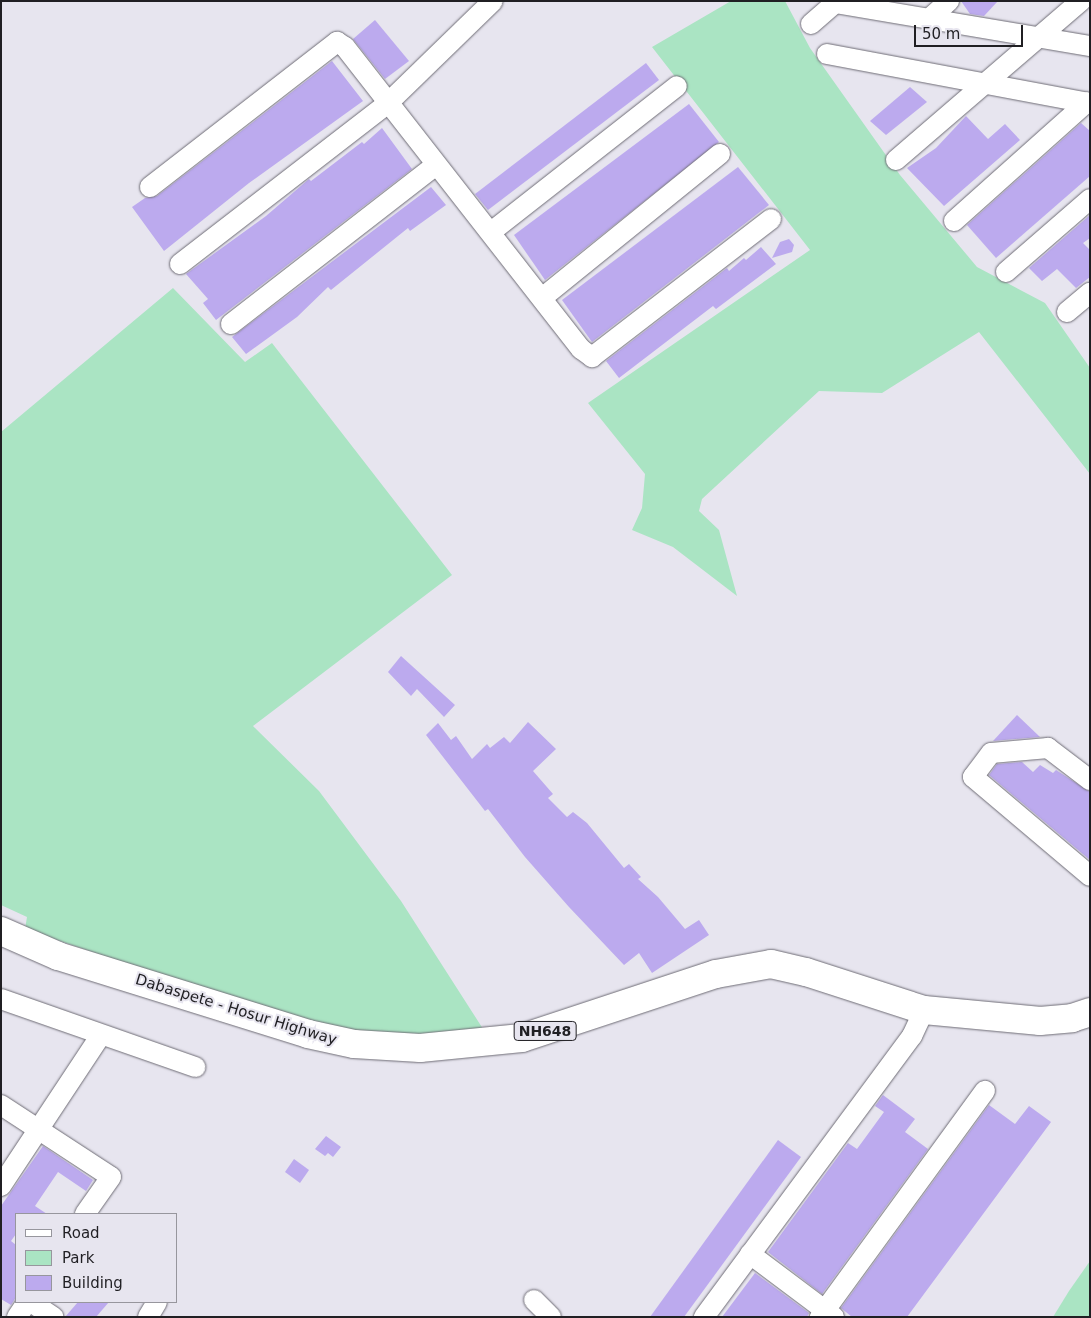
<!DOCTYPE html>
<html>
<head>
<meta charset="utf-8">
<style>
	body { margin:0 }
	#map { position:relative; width:1091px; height:1318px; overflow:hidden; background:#e7e5ef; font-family:"DejaVu Sans",sans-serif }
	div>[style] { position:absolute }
	.green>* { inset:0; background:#aae4c3 }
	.building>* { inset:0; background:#bcaaee }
	.roads { filter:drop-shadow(0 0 1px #6e6c75) drop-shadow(0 0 1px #6e6c75) }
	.minor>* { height:20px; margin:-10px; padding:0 10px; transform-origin:10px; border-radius:10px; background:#fff }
	.highway>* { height:28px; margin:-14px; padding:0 14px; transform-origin:14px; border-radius:14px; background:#fff }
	span { translate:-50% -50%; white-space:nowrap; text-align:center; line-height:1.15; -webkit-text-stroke:4px #e7e5ef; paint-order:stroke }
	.shield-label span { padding:1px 4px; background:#e7e5ef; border:1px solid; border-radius:4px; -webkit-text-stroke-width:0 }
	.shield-label { font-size:14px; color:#201f23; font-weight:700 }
	.street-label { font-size:15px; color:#201f23 }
	.frame { position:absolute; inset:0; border:2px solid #201f23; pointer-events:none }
	.legend { position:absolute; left:15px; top:1213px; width:162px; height:90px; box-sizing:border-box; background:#e7e5ef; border:1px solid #97969d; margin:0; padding:6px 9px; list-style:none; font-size:15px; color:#201f23 }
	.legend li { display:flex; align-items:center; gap:10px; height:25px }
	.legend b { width:25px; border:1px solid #97969d }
	.scale { position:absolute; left:914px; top:25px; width:109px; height:22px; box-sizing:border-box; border:2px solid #201f23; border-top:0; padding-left:6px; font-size:15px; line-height:18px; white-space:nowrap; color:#201f23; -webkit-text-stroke:4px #e7e5ef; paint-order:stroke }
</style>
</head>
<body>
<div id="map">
	<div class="green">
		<div style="clip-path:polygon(731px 1px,785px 1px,810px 48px,900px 175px,977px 267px,1045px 303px,1090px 368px,1090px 474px,979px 332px,882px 393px,819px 391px,702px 499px,699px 511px,719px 530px,737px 596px,673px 547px,632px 530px,642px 508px,645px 474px,588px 403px,810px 250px,652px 47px)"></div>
		<div style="clip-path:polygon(173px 288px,245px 362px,272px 343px,452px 575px,253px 726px,319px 791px,401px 901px,485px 1032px,402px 1037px,335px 1028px,221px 996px,25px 929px,27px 917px,1px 905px,1px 432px)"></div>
		<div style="clip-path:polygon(1090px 1261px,1090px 1317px,1053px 1317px,1069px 1291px)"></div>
	</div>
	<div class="building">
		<div style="clip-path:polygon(961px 1px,998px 1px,984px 16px,970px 14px)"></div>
		<div style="clip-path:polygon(375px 20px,409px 61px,385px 79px,353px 39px)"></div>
		<div style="clip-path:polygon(332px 61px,363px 101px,249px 183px,164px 251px,132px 207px,145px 198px,157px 196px)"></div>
		<div style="clip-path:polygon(646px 63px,659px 80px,488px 210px,475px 194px)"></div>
		<div style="clip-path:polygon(910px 87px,927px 102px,886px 135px,870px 121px)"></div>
		<div style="clip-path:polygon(689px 104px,719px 142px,545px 280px,514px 235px)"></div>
		<div style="clip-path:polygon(966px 116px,988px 139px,1005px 124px,1020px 140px,944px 206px,907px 168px,936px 148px)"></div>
		<div style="clip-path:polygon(1081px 123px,1090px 131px,1090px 176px,996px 258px,967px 225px)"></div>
		<div style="clip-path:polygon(382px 128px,412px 169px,216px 320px,203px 303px,208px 299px,186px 274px,266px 216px,309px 179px,311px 181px,362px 142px,364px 144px)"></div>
		<div style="clip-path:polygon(738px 167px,769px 205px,592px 342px,562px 300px)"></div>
		<div style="clip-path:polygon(431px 187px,446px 205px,410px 231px,408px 228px,331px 290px,328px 287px,297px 317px,246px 354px,232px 337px)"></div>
		<div style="clip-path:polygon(1090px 215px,1090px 238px,1083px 243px,1090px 250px,1090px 277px,1076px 288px,1057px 269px,1042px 281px,1029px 268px)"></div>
		<div style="clip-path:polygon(789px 239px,794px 245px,792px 252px,772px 258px,780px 242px)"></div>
		<div style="clip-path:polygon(761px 247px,776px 264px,716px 309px,713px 306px,619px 378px,606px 361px,727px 268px,729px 271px,744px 258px,746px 260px)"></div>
		<div style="clip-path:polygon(401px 656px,455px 705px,444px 717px,417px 689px,411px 696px,388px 672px)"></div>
		<div style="clip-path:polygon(1017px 715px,1040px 737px,993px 741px)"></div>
		<div style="clip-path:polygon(528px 722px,556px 749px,533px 771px,553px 794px,548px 798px,567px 817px,573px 812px,587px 823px,624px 868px,629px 864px,641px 877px,638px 879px,658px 897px,685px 929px,699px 920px,709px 935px,652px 973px,639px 953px,624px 965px,569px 907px,525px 857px,488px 809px,485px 811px,426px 735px,438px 723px,451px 740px,456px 736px,472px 759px,487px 744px,490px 748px,504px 737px,510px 743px)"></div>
		<div style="clip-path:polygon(1022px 762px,1033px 772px,1040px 765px,1053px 773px,1056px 770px,1090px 792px,1090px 860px,989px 775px,997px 764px)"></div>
		<div style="clip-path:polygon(883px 1095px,915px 1119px,905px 1132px,928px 1149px,822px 1294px,768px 1252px,848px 1143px,857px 1149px,884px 1112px,875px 1106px)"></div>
		<div style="clip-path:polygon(989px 1105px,1015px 1124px,1029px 1106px,1051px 1122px,907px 1317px,852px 1317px,841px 1308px)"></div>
		<div style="clip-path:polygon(326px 1136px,341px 1147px,333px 1157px,328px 1153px,325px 1156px,315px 1149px)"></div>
		<div style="clip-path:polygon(778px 1140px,801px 1157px,684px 1317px,650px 1317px)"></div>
		<div style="clip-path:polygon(43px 1146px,93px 1180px,86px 1191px,58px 1172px,35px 1206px,47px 1214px,16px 1214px,16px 1234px,11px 1241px,16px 1245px,16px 1297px,11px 1305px,1px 1299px,1px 1206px)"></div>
		<div style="clip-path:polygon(294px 1159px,309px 1170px,300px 1183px,285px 1172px)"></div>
		<div style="clip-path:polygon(755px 1273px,809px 1313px,807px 1317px,722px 1317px)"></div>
		<div style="clip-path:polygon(78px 1302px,109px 1302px,96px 1317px,65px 1317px)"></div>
	</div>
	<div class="roads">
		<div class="minor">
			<div style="left:835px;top:3px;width:259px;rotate:9.6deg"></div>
			<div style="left:929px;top:19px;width:27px;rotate:-42deg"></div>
			<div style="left:811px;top:24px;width:35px;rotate:-41deg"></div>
			<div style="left:827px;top:54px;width:268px;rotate:10.6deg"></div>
			<div style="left:896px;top:160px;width:244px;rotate:-40.7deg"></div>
			<div style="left:150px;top:187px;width:237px;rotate:-37.8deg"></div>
			<div style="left:337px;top:42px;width:9px;rotate:32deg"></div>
			<div style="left:345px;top:47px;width:383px;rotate:52deg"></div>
			<div style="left:581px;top:349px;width:14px;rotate:36deg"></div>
			<div style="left:592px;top:357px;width:226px;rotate:-37.6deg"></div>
			<div style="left:954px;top:221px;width:178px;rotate:-41.8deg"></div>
			<div style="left:491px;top:232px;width:236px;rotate:-38.1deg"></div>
			<div style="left:180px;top:264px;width:263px;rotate:-37.7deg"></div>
			<div style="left:388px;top:103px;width:146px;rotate:-44.2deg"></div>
			<div style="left:1006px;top:272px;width:111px;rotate:-41deg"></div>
			<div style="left:542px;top:298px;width:229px;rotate:-39deg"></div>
			<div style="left:1067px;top:312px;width:30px;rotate:-40deg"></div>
			<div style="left:231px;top:324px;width:259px;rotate:-37.8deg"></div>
			<div style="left:1090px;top:780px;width:53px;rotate:-142.7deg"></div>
			<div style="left:1048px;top:748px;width:57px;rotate:175deg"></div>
			<div style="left:991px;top:753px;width:30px;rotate:127deg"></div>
			<div style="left:973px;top:777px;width:153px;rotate:40.2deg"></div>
			<div style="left:1px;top:999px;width:206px;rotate:19.3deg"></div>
			<div style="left:1px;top:1105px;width:131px;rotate:33.2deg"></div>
			<div style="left:111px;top:1177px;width:45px;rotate:125.1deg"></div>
			<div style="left:1px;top:1186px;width:181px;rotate:-56.5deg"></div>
			<div style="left:750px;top:1254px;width:105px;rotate:36.9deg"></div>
			<div style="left:534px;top:1300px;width:24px;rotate:45deg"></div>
			<div style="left:31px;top:1302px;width:27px;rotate:34deg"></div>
			<div style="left:17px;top:1317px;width:18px;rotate:-56deg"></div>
			<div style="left:148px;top:1317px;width:17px;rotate:-59deg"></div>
			<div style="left:704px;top:1317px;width:350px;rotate:-53.5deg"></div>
			<div style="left:912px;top:1036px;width:29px;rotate:-65deg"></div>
			<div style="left:820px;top:1317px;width:280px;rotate:-53.9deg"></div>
		</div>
		<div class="highway">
			<div style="left:1px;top:931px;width:62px;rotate:23.7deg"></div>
			<div style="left:58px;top:956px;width:262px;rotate:17.3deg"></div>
			<div style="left:308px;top:1034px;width:47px;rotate:12.3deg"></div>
			<div style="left:354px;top:1044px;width:66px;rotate:3.5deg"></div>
			<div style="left:420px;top:1048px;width:102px;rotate:-5.6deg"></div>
			<div style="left:522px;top:1038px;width:204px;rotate:-18.3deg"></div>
			<div style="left:716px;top:974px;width:56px;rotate:-10.3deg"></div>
			<div style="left:771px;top:964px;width:36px;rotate:13deg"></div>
			<div style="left:806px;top:972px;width:124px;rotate:17.9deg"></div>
			<div style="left:924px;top:1010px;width:117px;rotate:5.4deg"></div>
			<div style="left:1040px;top:1021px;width:32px;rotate:-5deg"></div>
			<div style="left:1072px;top:1018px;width:19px;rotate:-18deg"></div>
		</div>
	</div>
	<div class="shield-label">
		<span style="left:545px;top:1031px">NH648</span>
	</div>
	<div class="street-label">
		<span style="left:236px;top:1010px;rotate:17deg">Dabaspete - Hosur Highway</span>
	</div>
	<div class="frame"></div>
	<ul class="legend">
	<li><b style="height:6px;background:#fff"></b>Road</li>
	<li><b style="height:14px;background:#aae4c3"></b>Park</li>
	<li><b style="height:14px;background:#bcaaee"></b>Building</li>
	</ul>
	<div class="scale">50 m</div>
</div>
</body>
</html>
